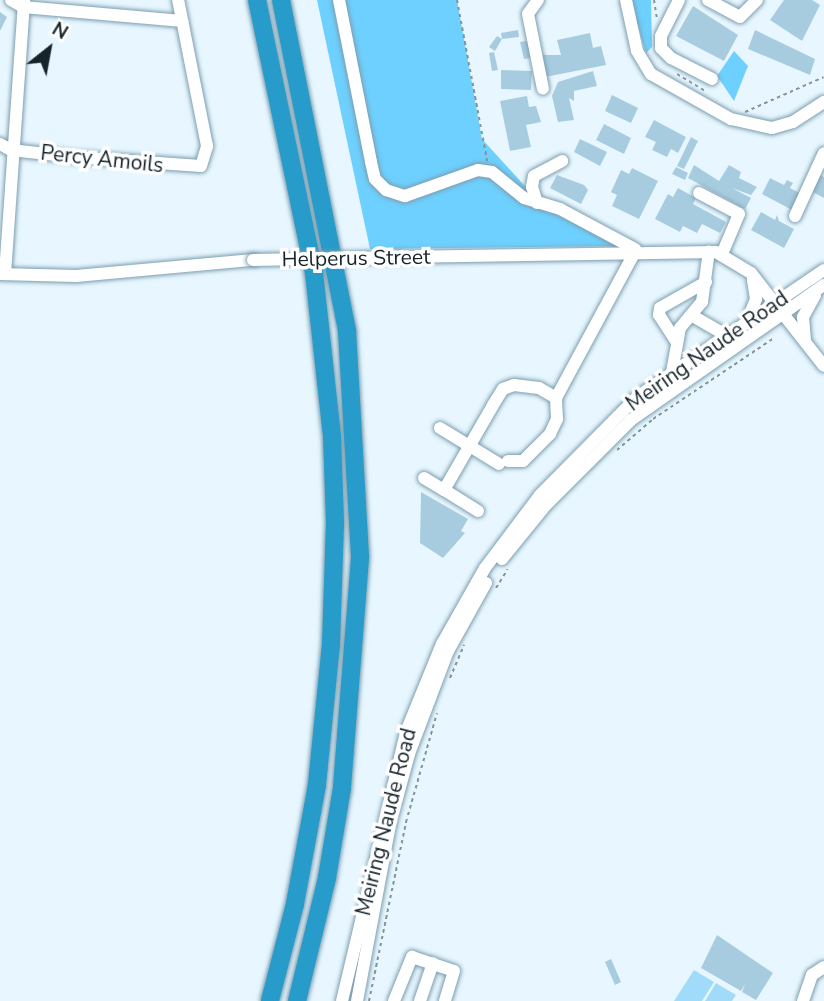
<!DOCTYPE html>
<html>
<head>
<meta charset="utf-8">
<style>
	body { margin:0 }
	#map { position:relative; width:824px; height:1001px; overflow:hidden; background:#e8f7ff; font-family:"Nunito Sans",sans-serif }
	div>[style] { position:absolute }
	.green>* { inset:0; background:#a0dbf9 }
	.forest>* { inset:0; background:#6ed0fe }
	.building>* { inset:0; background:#a8ccdf }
	.path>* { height:2px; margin-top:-1px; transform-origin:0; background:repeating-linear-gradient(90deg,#85939b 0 3.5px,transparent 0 7px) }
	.roads { filter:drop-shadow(0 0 2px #7c9eb0) drop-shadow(0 0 2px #7c9eb0) }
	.minor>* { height:12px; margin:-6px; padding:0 6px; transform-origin:6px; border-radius:6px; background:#fff }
	.highway>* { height:18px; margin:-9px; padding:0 9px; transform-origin:9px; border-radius:9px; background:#279bca }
	.bridges { filter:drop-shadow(0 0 2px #7c9eb0) drop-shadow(0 0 2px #7c9eb0) }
	.minor-bridge>* { height:12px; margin:-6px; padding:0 6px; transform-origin:6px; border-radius:6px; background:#fff }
	span { translate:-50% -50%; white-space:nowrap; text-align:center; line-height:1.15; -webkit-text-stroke:7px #fff; paint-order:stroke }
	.street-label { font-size:21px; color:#15232a }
	.north { position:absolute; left:14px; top:14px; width:70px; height:70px; -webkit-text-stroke:5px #fff; paint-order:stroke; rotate:31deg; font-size:19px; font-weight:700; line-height:28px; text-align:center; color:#15232a }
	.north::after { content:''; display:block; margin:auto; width:24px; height:32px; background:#15232a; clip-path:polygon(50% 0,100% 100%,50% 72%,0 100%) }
</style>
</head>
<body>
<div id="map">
	<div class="green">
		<div style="clip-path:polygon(694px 970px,714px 982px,702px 1001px,674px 1001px)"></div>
		<div style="clip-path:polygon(716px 983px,736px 995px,732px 1001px,705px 1001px)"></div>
	</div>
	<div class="forest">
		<div style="clip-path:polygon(317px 0,457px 0,482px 139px,534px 196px,621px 246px,370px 249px)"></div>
		<div style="clip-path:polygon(630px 0,651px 0,652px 47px,646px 53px)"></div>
		<div style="clip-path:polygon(734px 51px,748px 66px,734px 101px,717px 76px)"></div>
	</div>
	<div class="building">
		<div style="clip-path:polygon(784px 0,812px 0,820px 5px,802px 41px,770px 20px)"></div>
		<div style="clip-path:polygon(693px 6px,738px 35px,724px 61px,676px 36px)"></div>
		<div style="clip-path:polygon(0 12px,7px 17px,0 31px)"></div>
		<div style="clip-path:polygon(518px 30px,519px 37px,502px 39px,501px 33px)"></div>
		<div style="clip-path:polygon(755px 30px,815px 59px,810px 75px,748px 49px)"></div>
		<div style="clip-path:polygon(590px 33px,593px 48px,601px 46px,606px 65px,545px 77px,540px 55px,561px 55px,557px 40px)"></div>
		<div style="clip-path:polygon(497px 36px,502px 39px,495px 51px,489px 47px)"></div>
		<div style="clip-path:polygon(527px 41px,531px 58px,524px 59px,520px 42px)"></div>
		<div style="clip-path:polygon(494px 52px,498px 70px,492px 71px,489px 53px)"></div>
		<div style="clip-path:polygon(501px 70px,532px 71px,531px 90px,501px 89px)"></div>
		<div style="clip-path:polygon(593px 71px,597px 86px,574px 91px,574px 101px,569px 98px,574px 120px,558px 122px,552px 96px,558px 82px)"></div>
		<div style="clip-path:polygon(612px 95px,638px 108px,631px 123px,605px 111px)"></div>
		<div style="clip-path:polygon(527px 96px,529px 107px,536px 106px,541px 122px,526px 125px,531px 147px,510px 151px,500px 101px)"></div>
		<div style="clip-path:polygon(654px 120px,686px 137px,678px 153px,671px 149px,667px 157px,652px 150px,656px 142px,645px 137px)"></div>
		<div style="clip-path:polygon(604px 124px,631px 138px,624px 154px,596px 140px)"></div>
		<div style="clip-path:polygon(691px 137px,698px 141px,684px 169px,677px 166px)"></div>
		<div style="clip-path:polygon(580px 139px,607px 152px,600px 166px,574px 152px)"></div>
		<div style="clip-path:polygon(694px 165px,719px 181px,729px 165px,741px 172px,739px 178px,757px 187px,751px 195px,732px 188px,751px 198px,745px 209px,688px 178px)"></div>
		<div style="clip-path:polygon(676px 167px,688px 173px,685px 180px,672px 174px)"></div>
		<div style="clip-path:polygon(632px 168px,658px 181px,639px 219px,612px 206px,617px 195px,611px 192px,621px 170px,629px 174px)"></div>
		<div style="clip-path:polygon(818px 174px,824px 177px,824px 198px,809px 190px)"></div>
		<div style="clip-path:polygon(557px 175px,584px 185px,588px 190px,581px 204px,550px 188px)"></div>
		<div style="clip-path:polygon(770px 178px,784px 185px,787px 180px,793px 183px,790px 188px,803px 195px,794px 211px,762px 194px)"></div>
		<div style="clip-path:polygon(678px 188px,696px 198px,693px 204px,726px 222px,720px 233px,702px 224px,697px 233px,683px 226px,680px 232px,655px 219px,668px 194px,673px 197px)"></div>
		<div style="clip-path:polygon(761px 212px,775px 220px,777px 215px,779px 221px,794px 229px,784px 248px,751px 230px)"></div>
		<div style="clip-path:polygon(421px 492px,468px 519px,461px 531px,465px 533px,443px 558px,420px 543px)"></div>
		<div style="clip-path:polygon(717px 935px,773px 973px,756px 1000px,742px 992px,745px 984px,741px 991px,701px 968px)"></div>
		<div style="clip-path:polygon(611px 959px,621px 982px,615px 985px,605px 962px)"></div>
	</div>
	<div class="path">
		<div style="left:457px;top:0;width:164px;rotate:79.4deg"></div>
		<div style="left:654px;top:0;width:20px;rotate:81deg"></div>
		<div style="left:677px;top:74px;width:33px;rotate:31deg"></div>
		<div style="left:745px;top:112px;width:86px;rotate:-23.9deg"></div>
		<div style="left:617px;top:450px;width:48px;rotate:-40.7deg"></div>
		<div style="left:653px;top:419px;width:146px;rotate:-33.8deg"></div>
		<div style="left:496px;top:588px;width:22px;rotate:-58deg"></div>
		<div style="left:450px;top:678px;width:36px;rotate:-67deg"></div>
		<div style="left:369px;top:1001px;width:183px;rotate:-78.3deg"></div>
		<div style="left:406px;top:822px;width:113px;rotate:-74.1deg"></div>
	</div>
	<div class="roads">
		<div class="minor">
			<div style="left:11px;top:0;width:14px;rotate:30deg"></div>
			<div style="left:23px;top:7px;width:160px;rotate:5deg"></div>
			<div style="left:339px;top:0;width:165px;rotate:78.8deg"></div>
			<div style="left:371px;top:162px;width:17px;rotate:77deg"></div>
			<div style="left:375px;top:179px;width:16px;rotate:45deg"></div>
			<div style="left:386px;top:190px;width:20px;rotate:18deg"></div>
			<div style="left:405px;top:196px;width:77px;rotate:-19.6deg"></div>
			<div style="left:478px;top:170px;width:14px;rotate:8deg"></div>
			<div style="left:492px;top:172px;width:41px;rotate:39.1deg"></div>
			<div style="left:524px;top:198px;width:38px;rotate:17deg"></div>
			<div style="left:560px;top:209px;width:85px;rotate:28.1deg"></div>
			<div style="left:538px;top:0;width:17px;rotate:126deg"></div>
			<div style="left:528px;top:14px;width:76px;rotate:78.7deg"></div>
			<div style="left:626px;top:0;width:52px;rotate:77.8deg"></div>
			<div style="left:637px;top:51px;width:27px;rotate:59deg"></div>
			<div style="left:651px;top:74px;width:92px;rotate:29.4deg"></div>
			<div style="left:731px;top:119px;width:42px;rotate:12.4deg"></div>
			<div style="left:772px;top:128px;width:22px;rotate:-16deg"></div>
			<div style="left:793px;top:122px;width:37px;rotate:-33deg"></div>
			<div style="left:679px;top:0;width:40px;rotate:116.6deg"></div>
			<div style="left:661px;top:36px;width:12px;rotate:90deg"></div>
			<div style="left:661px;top:48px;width:14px;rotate:45deg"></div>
			<div style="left:671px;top:58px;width:46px;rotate:27.1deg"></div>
			<div style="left:708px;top:0;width:36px;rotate:28deg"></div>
			<div style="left:740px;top:17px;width:24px;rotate:-45deg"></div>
			<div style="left:0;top:144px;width:13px;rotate:29deg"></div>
			<div style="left:11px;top:150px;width:62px;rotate:6.4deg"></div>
			<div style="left:73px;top:157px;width:128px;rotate:4deg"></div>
			<div style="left:201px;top:166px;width:21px;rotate:-73deg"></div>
			<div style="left:207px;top:146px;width:149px;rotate:-101.2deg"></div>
			<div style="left:699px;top:193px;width:45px;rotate:27.7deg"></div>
			<div style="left:739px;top:214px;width:43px;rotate:113deg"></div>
			<div style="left:537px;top:203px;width:17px;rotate:-107deg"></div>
			<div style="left:532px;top:187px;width:11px;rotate:-80deg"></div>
			<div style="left:534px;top:176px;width:32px;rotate:-28deg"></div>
			<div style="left:795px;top:216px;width:69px;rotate:-65.3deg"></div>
			<div style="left:399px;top:257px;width:317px;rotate:-0.9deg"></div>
			<div style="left:716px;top:252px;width:41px;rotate:31deg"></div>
			<div style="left:751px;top:273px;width:118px;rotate:51.9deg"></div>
			<div style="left:0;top:274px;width:76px;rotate:1.5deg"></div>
			<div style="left:76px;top:276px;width:178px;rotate:-5.2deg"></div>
			<div style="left:5px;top:274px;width:275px;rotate:-86deg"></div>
			<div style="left:691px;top:315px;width:39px;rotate:30deg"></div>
			<div style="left:748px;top:319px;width:22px;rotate:-68deg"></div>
			<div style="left:756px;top:299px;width:20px;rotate:-99deg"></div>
			<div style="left:805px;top:340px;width:23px;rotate:-95deg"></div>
			<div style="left:803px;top:317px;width:25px;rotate:-61deg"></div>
			<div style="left:676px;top:341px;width:31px;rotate:-123deg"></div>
			<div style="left:659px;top:315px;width:7px;rotate:-82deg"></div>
			<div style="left:660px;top:308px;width:53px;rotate:-29.5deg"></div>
			<div style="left:672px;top:372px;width:45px;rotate:-79.7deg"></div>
			<div style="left:680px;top:328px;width:34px;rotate:-50deg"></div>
			<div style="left:702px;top:302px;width:51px;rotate:-82.2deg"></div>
			<div style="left:440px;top:428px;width:69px;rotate:31.4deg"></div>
			<div style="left:508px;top:461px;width:15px"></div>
			<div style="left:523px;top:461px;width:38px;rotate:-45deg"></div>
			<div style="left:550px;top:434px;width:17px;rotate:-65deg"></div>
			<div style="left:557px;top:419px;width:21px;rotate:-93deg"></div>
			<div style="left:424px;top:478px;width:23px;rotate:31deg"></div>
			<div style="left:478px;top:511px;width:40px;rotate:-148deg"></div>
			<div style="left:444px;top:490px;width:98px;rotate:-60deg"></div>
			<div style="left:493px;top:405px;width:19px;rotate:-58deg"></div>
			<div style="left:503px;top:389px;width:12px;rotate:-20deg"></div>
			<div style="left:514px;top:385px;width:25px;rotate:7deg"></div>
			<div style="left:539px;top:388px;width:20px;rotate:30deg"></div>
			<div style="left:556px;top:398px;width:168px;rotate:-61.6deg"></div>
			<div style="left:502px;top:559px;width:68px;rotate:-50.9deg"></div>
			<div style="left:545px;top:506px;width:122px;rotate:-45deg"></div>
			<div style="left:631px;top:420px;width:236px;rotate:-35deg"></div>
			<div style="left:342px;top:1001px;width:277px;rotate:-76.6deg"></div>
			<div style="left:406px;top:732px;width:95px;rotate:-67.8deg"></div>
			<div style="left:442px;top:644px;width:87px;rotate:-60.5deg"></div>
			<div style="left:485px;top:568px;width:91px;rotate:-53deg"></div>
			<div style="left:540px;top:495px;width:138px;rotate:-45.3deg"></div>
			<div style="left:637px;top:397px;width:226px;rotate:-34.2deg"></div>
			<div style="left:357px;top:1001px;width:184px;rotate:-79.4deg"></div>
			<div style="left:391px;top:820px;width:68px;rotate:-74.7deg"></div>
			<div style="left:409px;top:754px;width:110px;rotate:-69.3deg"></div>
			<div style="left:448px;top:651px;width:78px;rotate:-60.8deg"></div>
			<div style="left:394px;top:1001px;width:48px;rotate:-67.8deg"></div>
			<div style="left:412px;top:957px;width:44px;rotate:18.4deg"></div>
			<div style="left:454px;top:971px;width:31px;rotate:107deg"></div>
			<div style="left:420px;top:1001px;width:40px;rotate:-71.1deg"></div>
			<div style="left:803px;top:1001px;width:28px;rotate:-71deg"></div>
			<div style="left:812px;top:975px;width:14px;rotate:-34deg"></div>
		</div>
		<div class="highway">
			<div style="left:257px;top:0;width:279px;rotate:78.2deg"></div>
			<div style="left:314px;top:273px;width:164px;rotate:83.7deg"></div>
			<div style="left:332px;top:436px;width:87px;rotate:88deg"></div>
			<div style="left:335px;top:523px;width:121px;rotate:91.9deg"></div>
			<div style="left:331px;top:644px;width:142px;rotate:95.7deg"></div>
			<div style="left:317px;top:785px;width:121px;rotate:100.5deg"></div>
			<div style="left:295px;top:904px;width:100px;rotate:104.5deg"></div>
			<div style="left:281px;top:0;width:338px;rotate:78.7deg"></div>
			<div style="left:347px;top:331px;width:227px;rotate:86.7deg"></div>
			<div style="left:360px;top:558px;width:231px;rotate:94.5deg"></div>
			<div style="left:342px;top:788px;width:91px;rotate:99.5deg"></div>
			<div style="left:327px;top:878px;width:127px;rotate:103.7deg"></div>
		</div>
	</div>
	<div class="bridges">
		<div class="minor-bridge">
			<div style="left:253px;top:260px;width:146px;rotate:-1.2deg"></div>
		</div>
	</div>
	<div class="street-label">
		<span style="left:102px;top:159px;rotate:6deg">Percy Amoils</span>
		<span style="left:356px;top:258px;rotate:-1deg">Helperus Street</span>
		<span style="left:707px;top:351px;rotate:-35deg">Meiring Naude Road</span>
		<span style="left:386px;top:822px;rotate:-76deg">Meiring Naude Road</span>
	</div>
	<div class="north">N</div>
</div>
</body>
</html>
